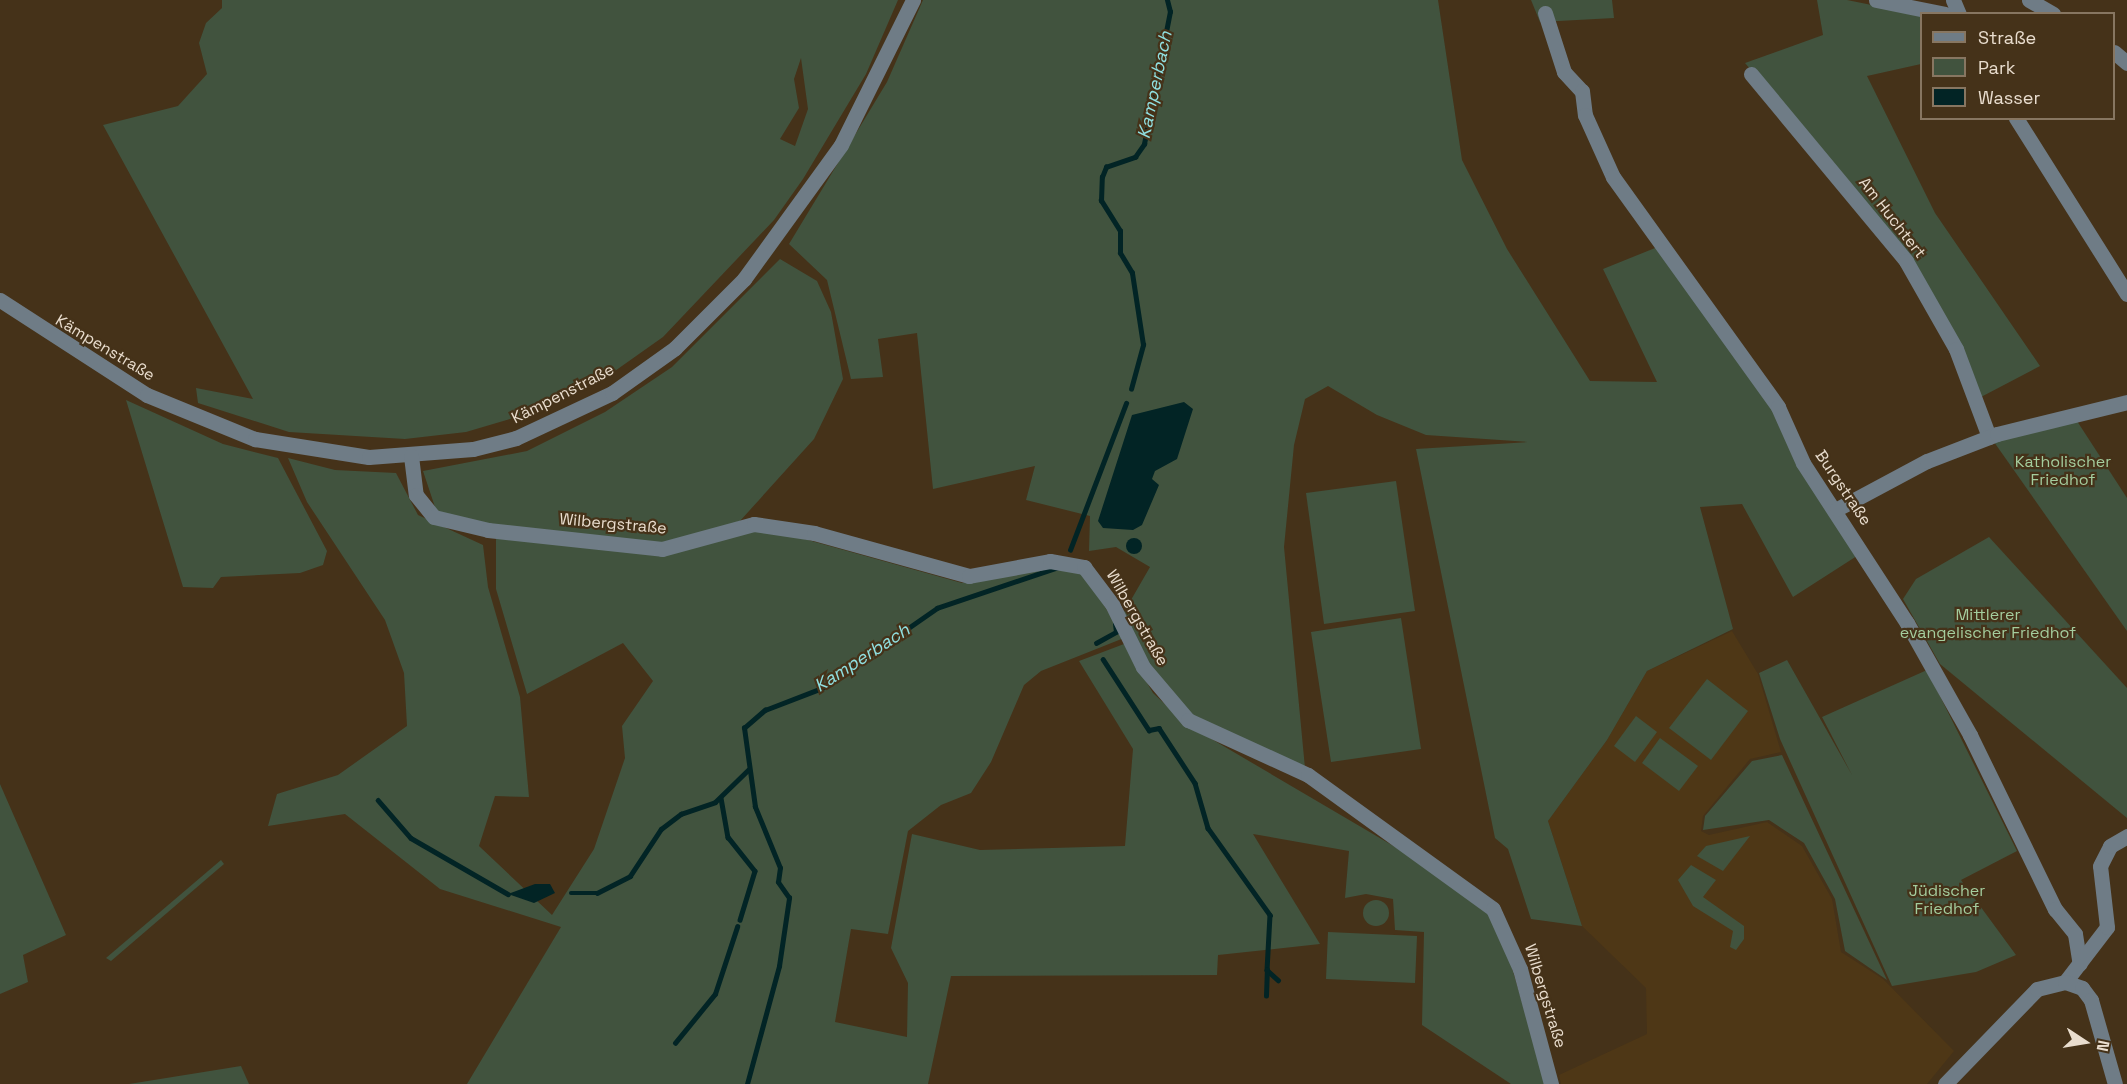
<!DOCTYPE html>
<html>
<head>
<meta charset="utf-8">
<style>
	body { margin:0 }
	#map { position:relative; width:2127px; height:1084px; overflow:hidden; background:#453219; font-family:"Space Grotesk",sans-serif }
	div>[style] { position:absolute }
	.built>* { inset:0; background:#4e3716 }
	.green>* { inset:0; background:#41533e }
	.round { border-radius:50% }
	.water>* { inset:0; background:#022425 }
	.stream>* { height:4.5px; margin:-2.25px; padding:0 2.25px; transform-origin:2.25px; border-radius:2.25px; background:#022425 }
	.minor>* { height:15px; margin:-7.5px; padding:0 7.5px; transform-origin:7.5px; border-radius:7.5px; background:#6f7c86 }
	span { translate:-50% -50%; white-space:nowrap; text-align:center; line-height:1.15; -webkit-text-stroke:4.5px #453219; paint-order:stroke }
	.street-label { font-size:16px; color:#e9ddce }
	.park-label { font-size:16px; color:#a4cd9e }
	.water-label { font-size:18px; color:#90e0e1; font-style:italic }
	.legend { position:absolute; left:1920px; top:12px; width:195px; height:108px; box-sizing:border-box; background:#453219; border:2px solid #877661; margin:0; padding:8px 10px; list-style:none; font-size:18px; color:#e9ddce }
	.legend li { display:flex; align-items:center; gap:12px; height:30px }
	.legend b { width:30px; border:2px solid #877661 }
	.north { position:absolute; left:2055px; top:1012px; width:60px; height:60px; -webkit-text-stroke:4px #453219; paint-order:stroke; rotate:102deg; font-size:16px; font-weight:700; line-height:24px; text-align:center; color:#e9ddce }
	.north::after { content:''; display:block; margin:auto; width:21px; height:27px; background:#e9ddce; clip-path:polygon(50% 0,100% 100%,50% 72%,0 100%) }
</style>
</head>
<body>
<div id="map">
	<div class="built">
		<div style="clip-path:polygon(1732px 631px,1758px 674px,1781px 752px,1750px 759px,1703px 816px,1701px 831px,1709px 835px,1767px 822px,1802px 846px,1832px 899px,1841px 952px,1883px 979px,1954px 1051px,1927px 1084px,1561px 1084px,1559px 1075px,1647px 1034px,1646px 988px,1582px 926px,1548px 821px,1607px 740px,1647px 671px)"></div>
	</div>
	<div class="green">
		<div style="clip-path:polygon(evenodd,222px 0,898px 0,866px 74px,803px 179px,774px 220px,663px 337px,605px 378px,527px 414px,466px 432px,405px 439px,289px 432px,198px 403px,196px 388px,253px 399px,103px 125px,178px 106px,207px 74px,199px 43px,206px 23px,222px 8px,222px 0,801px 58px,808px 109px,795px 146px,780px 139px,799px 108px,794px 79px,801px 58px)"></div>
		<div style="clip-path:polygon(923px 0,1438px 0,1462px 160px,1507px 249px,1590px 381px,1657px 382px,1603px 269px,1660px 246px,1776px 409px,1860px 554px,1793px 597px,1742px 504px,1700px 507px,1733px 629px,1647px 671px,1607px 740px,1548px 821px,1582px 926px,1531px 919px,1508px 849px,1495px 838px,1416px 449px,1528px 442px,1426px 435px,1377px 415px,1328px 386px,1305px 399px,1294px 445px,1284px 547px,1305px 768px,1190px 717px,1163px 689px,1120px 619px,1150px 567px,1116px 547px,1089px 551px,1090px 516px,1026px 500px,1035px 466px,933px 489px,917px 333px,878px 339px,883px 377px,851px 379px,827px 280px,789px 244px,887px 82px)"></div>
		<div style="clip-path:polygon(1531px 0,1612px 0,1614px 18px,1540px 22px)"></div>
		<div style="clip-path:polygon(1817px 0,1847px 0,1921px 15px,1921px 64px,1867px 76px,1935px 213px,2040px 366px,1981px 397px,1914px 261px,1745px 63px,1823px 35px)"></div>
		<div style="clip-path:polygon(780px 259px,817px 281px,831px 312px,843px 379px,814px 439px,740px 521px,665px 544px,456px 521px,436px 510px,423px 471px,527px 451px,605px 412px,672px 367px)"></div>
		<div style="clip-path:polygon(126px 400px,223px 444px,278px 458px,327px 551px,323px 565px,300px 573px,221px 577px,213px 588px,183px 587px)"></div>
		<div style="clip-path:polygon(2077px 421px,2127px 498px,2127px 631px,1994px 442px)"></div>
		<div style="clip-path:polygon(288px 458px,335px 470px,396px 473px,418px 515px,483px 545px,488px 587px,520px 697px,529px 797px,495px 796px,479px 846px,552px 915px,594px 849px,625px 758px,622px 726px,653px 681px,623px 643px,527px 694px,496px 589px,496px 536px,663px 554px,755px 531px,783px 533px,962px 583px,1050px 565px,1082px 569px,1124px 638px,1041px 671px,1024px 685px,991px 762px,971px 793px,941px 805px,908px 831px,888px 934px,851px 929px,835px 1022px,907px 1037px,908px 983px,891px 948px,912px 834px,980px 850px,1125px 846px,1133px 749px,1079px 661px,1124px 644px,1153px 693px,1186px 724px,1419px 861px,1489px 913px,1505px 944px,1546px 1084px,1511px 1084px,1422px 1025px,1424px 932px,1395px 930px,1393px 899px,1366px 894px,1345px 898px,1349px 851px,1253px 834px,1320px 944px,1218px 955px,1217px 975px,951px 976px,928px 1084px,467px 1084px,561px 927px,440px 889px,345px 814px,268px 826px,277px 794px,338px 775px,407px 726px,404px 673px,385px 620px,307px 502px)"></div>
		<div style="clip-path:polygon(1396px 481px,1415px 611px,1324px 624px,1306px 493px)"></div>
		<div style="clip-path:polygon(1989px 537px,2127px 688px,2127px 818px,1940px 664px,1903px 599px,1916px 579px)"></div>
		<div style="clip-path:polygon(1401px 618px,1421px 749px,1331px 762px,1311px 632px)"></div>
		<div style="clip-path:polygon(1787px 660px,1852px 775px,1822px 717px,1927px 670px,2017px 851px,1961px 880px,2016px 955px,1976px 972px,1892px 986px,1780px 739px,1759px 673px)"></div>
		<div style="clip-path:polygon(1707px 679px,1748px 711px,1711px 760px,1669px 728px)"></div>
		<div style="clip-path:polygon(1636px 716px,1657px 732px,1635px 762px,1614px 746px)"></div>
		<div style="clip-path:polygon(1660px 738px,1698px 766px,1679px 791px,1642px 763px)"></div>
		<div style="clip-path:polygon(1782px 755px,1887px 980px,1845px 951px,1835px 899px,1804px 843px,1769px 820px,1703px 830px,1705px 816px,1752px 761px)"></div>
		<div style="clip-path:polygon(0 784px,66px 935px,23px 955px,28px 982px,0 994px)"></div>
		<div style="clip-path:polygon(1750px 836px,1723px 871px,1697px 856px,1706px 846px)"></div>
		<div style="clip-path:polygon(221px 860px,224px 864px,111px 961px,106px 958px)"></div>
		<div style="clip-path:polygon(1691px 865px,1716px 880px,1703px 897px,1744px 926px,1744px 939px,1736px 950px,1730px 947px,1733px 931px,1693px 906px,1678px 880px)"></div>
		<div class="round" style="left:1363px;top:900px;width:26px;height:26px"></div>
		<div style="clip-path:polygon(1328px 932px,1417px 936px,1415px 983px,1326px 979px)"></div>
		<div style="clip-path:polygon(241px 1066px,249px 1084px,129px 1084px)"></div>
	</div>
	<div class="water">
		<div style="clip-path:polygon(1184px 402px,1193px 409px,1177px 459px,1155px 471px,1152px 479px,1159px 485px,1142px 525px,1133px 530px,1103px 528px,1098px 521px,1132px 415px)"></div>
		<div class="round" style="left:1126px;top:538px;width:16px;height:16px"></div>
		<div style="clip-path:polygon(535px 884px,550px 884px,555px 893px,534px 903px,508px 894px)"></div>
	</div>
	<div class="stream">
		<div style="left:1131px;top:389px;width:46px;rotate:-74.7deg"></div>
		<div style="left:1143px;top:345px;width:73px;rotate:-98.7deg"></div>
		<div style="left:1132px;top:273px;width:23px;rotate:-121deg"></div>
		<div style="left:1120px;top:253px;width:22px;rotate:-90deg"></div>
		<div style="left:1120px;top:231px;width:36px;rotate:-122deg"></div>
		<div style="left:1101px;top:201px;width:24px;rotate:-88deg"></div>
		<div style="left:1102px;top:177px;width:11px;rotate:-68deg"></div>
		<div style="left:1106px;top:167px;width:31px;rotate:-19deg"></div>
		<div style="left:1135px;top:157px;width:16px;rotate:-55deg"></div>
		<div style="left:1144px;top:144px;width:135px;rotate:-78.9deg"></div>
		<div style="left:1170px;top:12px;width:12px;rotate:-104deg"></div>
		<div style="left:1070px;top:550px;width:157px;rotate:-69.1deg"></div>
		<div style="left:1096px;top:643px;width:23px;rotate:-29deg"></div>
		<div style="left:1116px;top:632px;width:8px;rotate:-97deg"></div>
		<div style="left:1103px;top:659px;width:85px;rotate:57.1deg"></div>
		<div style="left:1149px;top:730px;width:10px;rotate:-11deg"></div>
		<div style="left:1159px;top:728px;width:66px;rotate:56.8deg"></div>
		<div style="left:1195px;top:783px;width:47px;rotate:73.9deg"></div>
		<div style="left:1208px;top:828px;width:107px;rotate:54.5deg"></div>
		<div style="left:1270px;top:915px;width:55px;rotate:93.1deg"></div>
		<div style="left:1267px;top:970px;width:15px;rotate:42deg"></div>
		<div style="left:721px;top:798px;width:40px;rotate:80deg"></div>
		<div style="left:728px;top:837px;width:43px;rotate:51.5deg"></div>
		<div style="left:755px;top:871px;width:51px;rotate:107deg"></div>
		<div style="left:378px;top:800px;width:50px;rotate:49deg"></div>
		<div style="left:411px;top:838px;width:112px;rotate:30deg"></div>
		<div style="left:571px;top:893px;width:26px"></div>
		<div style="left:597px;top:893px;width:37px;rotate:-27deg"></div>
		<div style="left:630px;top:876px;width:56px;rotate:-56.6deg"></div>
		<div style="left:661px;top:829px;width:25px;rotate:-37deg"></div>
		<div style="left:681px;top:814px;width:36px;rotate:-19deg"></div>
		<div style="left:715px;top:802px;width:46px;rotate:-44.1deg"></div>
		<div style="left:1266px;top:996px;width:26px;rotate:-88deg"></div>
		<div style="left:675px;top:1043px;width:63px;rotate:-50.8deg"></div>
		<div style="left:715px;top:994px;width:71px;rotate:-71.8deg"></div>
		<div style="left:747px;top:1084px;width:122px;rotate:-74.8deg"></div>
		<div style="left:779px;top:966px;width:69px;rotate:-81.6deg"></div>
		<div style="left:789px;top:898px;width:19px;rotate:-125deg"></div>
		<div style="left:778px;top:882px;width:14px;rotate:-82deg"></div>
		<div style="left:780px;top:868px;width:66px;rotate:-112.3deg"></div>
		<div style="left:755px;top:807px;width:80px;rotate:-97.9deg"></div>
		<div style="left:744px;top:728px;width:28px;rotate:-41deg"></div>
		<div style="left:765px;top:710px;width:61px;rotate:-21.1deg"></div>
		<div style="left:822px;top:688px;width:140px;rotate:-34.8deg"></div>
		<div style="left:937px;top:608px;width:128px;rotate:-18.7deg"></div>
	</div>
	<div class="minor">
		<div style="left:1876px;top:0;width:70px;rotate:11.5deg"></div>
		<div style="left:1953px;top:0;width:15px;rotate:67deg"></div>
		<div style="left:2029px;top:0;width:28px;rotate:30deg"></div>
		<div style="left:1545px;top:13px;width:62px;rotate:72.1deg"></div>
		<div style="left:1564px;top:72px;width:26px;rotate:47deg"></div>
		<div style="left:1582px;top:91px;width:24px;rotate:83deg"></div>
		<div style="left:1585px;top:115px;width:68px;rotate:65.7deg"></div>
		<div style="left:1613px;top:177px;width:283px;rotate:54.3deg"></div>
		<div style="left:1778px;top:407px;width:61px;rotate:65.9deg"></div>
		<div style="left:1803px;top:463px;width:191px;rotate:57deg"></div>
		<div style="left:1907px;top:623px;width:129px;rotate:60.6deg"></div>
		<div style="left:1970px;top:735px;width:194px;rotate:64deg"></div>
		<div style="left:2055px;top:909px;width:32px;rotate:51deg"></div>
		<div style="left:2075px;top:934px;width:30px;rotate:81deg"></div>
		<div style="left:2114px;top:52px;width:17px;rotate:40deg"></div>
		<div style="left:1751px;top:74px;width:243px;rotate:50.3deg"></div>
		<div style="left:1906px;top:261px;width:101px;rotate:60.4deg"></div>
		<div style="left:1956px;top:349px;width:94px;rotate:69.4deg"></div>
		<div style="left:2016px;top:118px;width:208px;rotate:57.8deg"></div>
		<div style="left:0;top:300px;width:175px;rotate:32.9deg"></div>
		<div style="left:147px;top:395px;width:117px;rotate:22.2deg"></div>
		<div style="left:255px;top:439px;width:115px;rotate:9deg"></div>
		<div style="left:369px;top:457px;width:104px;rotate:-4.4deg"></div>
		<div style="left:473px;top:449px;width:44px;rotate:-14.3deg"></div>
		<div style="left:516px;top:438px;width:106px;rotate:-25.1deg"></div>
		<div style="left:612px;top:393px;width:77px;rotate:-35.5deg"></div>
		<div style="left:675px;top:348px;width:98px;rotate:-45deg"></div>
		<div style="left:744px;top:279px;width:165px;rotate:-54.1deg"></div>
		<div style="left:841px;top:145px;width:162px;rotate:-63.6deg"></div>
		<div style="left:411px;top:456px;width:39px;rotate:83deg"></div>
		<div style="left:416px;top:495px;width:28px;rotate:51deg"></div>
		<div style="left:434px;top:517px;width:56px;rotate:13.5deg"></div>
		<div style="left:488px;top:530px;width:175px;rotate:6.2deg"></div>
		<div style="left:662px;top:549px;width:95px;rotate:-15.2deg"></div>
		<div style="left:754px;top:524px;width:61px;rotate:8.5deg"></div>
		<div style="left:814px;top:533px;width:161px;rotate:15.5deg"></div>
		<div style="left:969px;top:576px;width:82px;rotate:-10.5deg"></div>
		<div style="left:1050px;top:561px;width:35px;rotate:10deg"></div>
		<div style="left:1084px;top:567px;width:46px;rotate:52.9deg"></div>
		<div style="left:1112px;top:604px;width:70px;rotate:63.8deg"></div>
		<div style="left:1143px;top:667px;width:70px;rotate:49.7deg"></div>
		<div style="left:1188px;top:720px;width:132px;rotate:24.6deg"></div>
		<div style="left:1308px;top:775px;width:228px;rotate:35.9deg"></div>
		<div style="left:1493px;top:909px;width:66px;rotate:65.8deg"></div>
		<div style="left:1520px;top:969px;width:119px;rotate:74.9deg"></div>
		<div style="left:1837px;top:509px;width:102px;rotate:-28.1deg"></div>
		<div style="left:1927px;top:461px;width:75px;rotate:-21.1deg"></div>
		<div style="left:1997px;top:434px;width:134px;rotate:-13.8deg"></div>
		<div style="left:2065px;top:982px;width:69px;rotate:-52.6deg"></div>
		<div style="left:2107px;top:927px;width:61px;rotate:-96.5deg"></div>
		<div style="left:2100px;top:866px;width:22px;rotate:-63deg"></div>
		<div style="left:2110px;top:846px;width:20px;rotate:-30deg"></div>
		<div style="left:1945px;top:1084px;width:132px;rotate:-45.9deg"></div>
		<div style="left:2037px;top:989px;width:29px;rotate:-14deg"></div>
		<div style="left:2065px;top:982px;width:18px;rotate:19deg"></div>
		<div style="left:2082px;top:988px;width:15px;rotate:53deg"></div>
		<div style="left:2091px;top:1000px;width:87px;rotate:74.1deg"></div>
	</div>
	<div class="street-label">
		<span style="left:1892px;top:218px;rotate:52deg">Am Huchtert</span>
		<span style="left:105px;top:348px;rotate:31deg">Kämpenstraße</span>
		<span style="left:563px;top:394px;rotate:-27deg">Kämpenstraße</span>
		<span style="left:1843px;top:488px;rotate:56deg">Burgstraße</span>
		<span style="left:613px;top:524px;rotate:5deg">Wilbergstraße</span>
		<span style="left:1137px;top:618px;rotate:60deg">Wilbergstraße</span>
		<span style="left:1545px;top:996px;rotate:73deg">Wilbergstraße</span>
	</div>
	<div class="park-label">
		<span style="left:2063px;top:471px">Katholischer<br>Friedhof</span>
		<span style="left:1988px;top:624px">Mittlerer<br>evangelischer Friedhof</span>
		<span style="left:1947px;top:900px">Jüdischer<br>Friedhof</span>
	</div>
	<div class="water-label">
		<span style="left:1155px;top:85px;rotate:-78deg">Kamperbach</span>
		<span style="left:862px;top:658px;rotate:-33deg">Kamperbach</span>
	</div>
	<ul class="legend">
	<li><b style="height:8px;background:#6f7c86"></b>Straße</li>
	<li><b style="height:16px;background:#41533e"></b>Park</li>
	<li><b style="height:16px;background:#022425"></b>Wasser</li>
	</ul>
	<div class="north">N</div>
</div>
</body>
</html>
